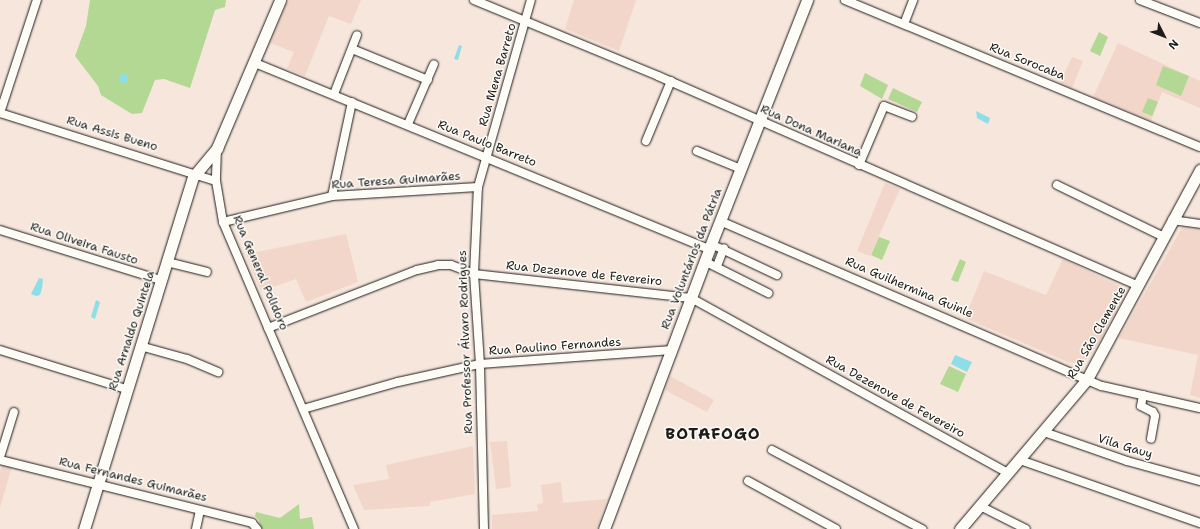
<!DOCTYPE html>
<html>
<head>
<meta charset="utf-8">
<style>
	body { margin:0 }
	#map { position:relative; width:1200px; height:529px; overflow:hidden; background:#f7e6dc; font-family:"Shantell Sans",sans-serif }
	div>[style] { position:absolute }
	.built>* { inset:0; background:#f2d6c9 }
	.green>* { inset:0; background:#b2d893 }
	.water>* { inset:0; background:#8ddee7 }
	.round { border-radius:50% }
	.roads { filter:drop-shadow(0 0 1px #1c1c1c) drop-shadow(0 0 1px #1c1c1c) }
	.minor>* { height:8px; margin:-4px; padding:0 4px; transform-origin:4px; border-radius:4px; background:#fdfcf7 }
	.major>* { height:11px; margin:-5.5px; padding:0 5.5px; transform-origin:5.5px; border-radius:5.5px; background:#fdfcf7 }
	span { translate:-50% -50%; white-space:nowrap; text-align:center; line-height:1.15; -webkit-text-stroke:3px #fdfcf7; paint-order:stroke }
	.street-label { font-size:12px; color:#1c1c1c }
	.district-label { font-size:16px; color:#1c1c1c; font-weight:700; letter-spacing:1px }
	.north { position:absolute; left:1144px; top:16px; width:40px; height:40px; -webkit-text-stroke:3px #fdfcf7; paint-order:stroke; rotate:132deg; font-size:11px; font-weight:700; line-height:16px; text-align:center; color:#1c1c1c }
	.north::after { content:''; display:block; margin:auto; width:14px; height:18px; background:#1c1c1c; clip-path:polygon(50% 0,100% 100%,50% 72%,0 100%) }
</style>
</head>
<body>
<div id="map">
	<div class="built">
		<div style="clip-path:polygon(288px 0,361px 0,351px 24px,329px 16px,305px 76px,287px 69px,294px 52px,270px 43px)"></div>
		<div style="clip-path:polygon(574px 0,636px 0,619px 51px,565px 29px)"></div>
		<div style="clip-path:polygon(1118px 43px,1200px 81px,1200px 108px,1162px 92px,1151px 121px,1093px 97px)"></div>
		<div style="clip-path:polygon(1072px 57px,1083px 61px,1072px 88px,1060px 83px)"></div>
		<div style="clip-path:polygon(885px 183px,900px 189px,870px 256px,857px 251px)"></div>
		<div style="clip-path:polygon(1183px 226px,1200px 229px,1200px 398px,1190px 395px,1198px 355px,1119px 338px)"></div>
		<div style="clip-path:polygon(346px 234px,358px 282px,306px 302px,296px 279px,261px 291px,246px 254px)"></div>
		<div style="clip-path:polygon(1063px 259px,1128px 290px,1098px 344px,1084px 362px,1070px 363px,965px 318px,984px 271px,1046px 295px)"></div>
		<div style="clip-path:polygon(670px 376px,714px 400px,707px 412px,665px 390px)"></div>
		<div style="clip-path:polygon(507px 441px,511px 487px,496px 489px,490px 442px)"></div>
		<div style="clip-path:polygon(473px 446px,475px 494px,430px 502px,430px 506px,364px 510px,353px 485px,389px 479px,386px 465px)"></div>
		<div style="clip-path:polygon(2px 464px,12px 466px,0 508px,0 472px)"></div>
		<div style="clip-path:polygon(561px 482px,563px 503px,607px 499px,597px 529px,492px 529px,492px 515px,538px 511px,537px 504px,543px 503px,541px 485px)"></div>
	</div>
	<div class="green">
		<div style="clip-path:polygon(90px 0,226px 0,225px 7px,215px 10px,190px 88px,164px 79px,155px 80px,142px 113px,132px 114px,101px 95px,98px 86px,75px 56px,86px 26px)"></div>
		<div style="clip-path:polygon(1099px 32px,1108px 37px,1100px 56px,1090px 51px)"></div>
		<div style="clip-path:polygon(1163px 66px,1189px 76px,1181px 96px,1156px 85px)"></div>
		<div style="clip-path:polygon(865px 73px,888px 85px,882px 99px,860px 86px)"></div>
		<div style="clip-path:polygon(893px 88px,922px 102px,917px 112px,888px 99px)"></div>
		<div style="clip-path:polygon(1148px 98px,1158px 102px,1152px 116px,1142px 112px)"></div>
		<div style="clip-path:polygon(879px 237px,890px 241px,882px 260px,871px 255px)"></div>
		<div style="clip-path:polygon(960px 259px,966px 262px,958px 282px,951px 280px)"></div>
		<div style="clip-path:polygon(949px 366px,966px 374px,958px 392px,940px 384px)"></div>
		<div style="clip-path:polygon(299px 504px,300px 519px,312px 517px,314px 529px,260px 529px,259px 520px,255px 516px,256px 512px,280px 518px)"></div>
	</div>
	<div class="water">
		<div style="clip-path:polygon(459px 45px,462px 46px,458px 60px,454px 59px)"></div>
		<div class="round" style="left:118.5px;top:73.5px;width:9px;height:9px"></div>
		<div style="clip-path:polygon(976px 111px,990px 118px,988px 124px,977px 118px)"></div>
		<div style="clip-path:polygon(39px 278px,43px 279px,42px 288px,40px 295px,36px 296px,31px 294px)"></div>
		<div style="clip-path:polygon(96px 300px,100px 302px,95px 319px,91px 317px)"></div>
		<div style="clip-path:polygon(955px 355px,972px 362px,967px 372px,951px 364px)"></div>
	</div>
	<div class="roads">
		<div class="minor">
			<div style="left:474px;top:0;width:199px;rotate:22.4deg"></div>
			<div style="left:658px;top:76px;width:525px;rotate:23.59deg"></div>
			<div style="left:845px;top:0;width:384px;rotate:22.5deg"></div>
			<div style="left:1140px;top:0;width:64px;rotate:21deg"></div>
			<div style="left:904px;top:24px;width:26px;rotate:-69deg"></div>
			<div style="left:352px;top:49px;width:82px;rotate:22.2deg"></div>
			<div style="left:255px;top:63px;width:491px;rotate:22.3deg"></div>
			<div style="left:334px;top:94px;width:63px;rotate:-68.7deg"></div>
			<div style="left:0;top:113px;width:226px;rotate:17.5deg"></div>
			<div style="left:0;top:113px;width:119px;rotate:-71.9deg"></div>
			<div style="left:408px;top:124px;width:65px;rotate:-66.6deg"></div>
			<div style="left:646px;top:141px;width:65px;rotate:-67.4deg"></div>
			<div style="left:217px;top:148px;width:33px;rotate:92deg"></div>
			<div style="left:216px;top:181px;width:42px;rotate:80.3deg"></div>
			<div style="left:223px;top:222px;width:334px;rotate:66.9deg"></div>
			<div style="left:697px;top:151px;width:48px;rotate:22.2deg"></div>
			<div style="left:859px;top:165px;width:64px;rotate:-67deg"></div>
			<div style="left:884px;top:106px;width:30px;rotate:21deg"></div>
			<div style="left:1057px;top:185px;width:119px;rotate:25.9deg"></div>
			<div style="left:332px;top:196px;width:96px;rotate:-78deg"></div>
			<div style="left:1172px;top:220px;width:28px;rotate:8deg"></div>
			<div style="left:720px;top:221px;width:416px;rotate:23.4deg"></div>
			<div style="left:1102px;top:386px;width:100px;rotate:12.7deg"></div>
			<div style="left:223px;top:222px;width:112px;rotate:-13.4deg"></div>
			<div style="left:332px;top:196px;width:146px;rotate:-3.5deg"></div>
			<div style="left:0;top:230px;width:169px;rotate:17.3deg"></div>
			<div style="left:711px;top:244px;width:73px;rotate:25.2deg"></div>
			<div style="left:704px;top:261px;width:72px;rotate:26.6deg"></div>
			<div style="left:167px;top:262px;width:41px;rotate:14deg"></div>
			<div style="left:717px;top:266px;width:19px;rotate:-69deg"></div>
			<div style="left:268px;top:328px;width:160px;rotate:-21.3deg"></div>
			<div style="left:417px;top:270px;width:22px;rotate:-13deg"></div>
			<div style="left:438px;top:265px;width:13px"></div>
			<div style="left:451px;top:265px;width:25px;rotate:21deg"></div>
			<div style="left:474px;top:274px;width:218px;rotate:6.3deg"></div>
			<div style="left:691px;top:298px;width:362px;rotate:28.9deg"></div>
			<div style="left:140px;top:346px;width:49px;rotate:15.5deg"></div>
			<div style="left:187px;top:359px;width:34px;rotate:23deg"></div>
			<div style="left:0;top:350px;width:132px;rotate:17.2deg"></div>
			<div style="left:1143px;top:395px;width:11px;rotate:100deg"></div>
			<div style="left:1141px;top:406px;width:13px;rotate:27deg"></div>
			<div style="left:1153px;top:412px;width:4px;rotate:63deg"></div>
			<div style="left:1155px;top:416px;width:23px;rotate:100deg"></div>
			<div style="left:303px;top:409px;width:99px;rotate:-15.9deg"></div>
			<div style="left:398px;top:382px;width:84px;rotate:-12.4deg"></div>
			<div style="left:480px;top:364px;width:192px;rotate:-4.2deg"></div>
			<div style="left:1044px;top:432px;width:88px;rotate:19.3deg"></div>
			<div style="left:1127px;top:461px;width:76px;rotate:15.3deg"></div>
			<div style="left:772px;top:450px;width:170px;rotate:27.8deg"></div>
			<div style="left:0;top:457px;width:47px;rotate:-72.7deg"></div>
			<div style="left:0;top:460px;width:260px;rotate:14deg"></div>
			<div style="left:252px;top:523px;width:8px;rotate:50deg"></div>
			<div style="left:1020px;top:460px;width:191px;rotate:19.3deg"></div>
			<div style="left:748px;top:481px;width:100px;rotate:28.6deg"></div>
			<div style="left:980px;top:506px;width:51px;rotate:26.6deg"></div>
			<div style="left:196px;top:529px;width:19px;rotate:-78deg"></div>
			<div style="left:484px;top:529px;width:165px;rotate:-91.4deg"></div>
			<div style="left:480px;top:364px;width:90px;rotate:-93.8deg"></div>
			<div style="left:474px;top:274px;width:87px;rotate:-87.4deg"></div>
			<div style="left:478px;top:187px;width:194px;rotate:-74.2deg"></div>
		</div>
		<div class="major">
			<div style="left:84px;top:529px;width:368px;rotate:-72.8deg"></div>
			<div style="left:193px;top:177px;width:38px;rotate:-50deg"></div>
			<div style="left:217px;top:148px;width:161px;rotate:-66.9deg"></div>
			<div style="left:604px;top:529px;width:299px;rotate:-69.4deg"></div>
			<div style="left:709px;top:249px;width:268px;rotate:-68.5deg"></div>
			<div style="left:960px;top:529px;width:197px;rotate:-49.7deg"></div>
			<div style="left:1087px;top:379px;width:238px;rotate:-61.6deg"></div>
		</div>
	</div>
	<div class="street-label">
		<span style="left:1027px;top:62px;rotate:22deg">Rua Sorocaba</span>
		<span style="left:498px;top:75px;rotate:-74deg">Rua Mena Barreto</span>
		<span style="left:811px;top:131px;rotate:24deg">Rua Dona Mariana</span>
		<span style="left:112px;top:134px;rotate:17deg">Rua Assis Bueno</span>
		<span style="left:487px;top:144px;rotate:22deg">Rua Paulo Barreto</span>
		<span style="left:396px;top:181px;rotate:-4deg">Rua Teresa Guimarães</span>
		<span style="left:84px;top:244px;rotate:18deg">Rua Oliveira Fausto</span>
		<span style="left:692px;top:259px;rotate:-69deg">Rua Voluntários da Pátria</span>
		<span style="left:260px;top:273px;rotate:67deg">Rua General Polidoro</span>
		<span style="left:584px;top:274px;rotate:6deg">Rua Dezenove de Fevereiro</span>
		<span style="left:909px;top:288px;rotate:23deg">Rua Guilhermina Guinle</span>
		<span style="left:132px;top:331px;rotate:-72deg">Rua Arnaldo Quintela</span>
		<span style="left:1097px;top:333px;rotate:-60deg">Rua São Clemente</span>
		<span style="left:466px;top:342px;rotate:-92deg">Rua Professor Álvaro Rodrigues</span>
		<span style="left:555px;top:347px;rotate:-4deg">Rua Paulino Fernandes</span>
		<span style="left:895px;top:397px;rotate:29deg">Rua Dezenove de Fevereiro</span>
		<span style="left:1125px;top:447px;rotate:17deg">Vila Gauy</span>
		<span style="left:133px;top:480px;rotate:14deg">Rua Fernandes Guimarães</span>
	</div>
	<div class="district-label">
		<span style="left:713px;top:434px">BOTAFOGO</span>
	</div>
	<div class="north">N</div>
</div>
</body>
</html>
